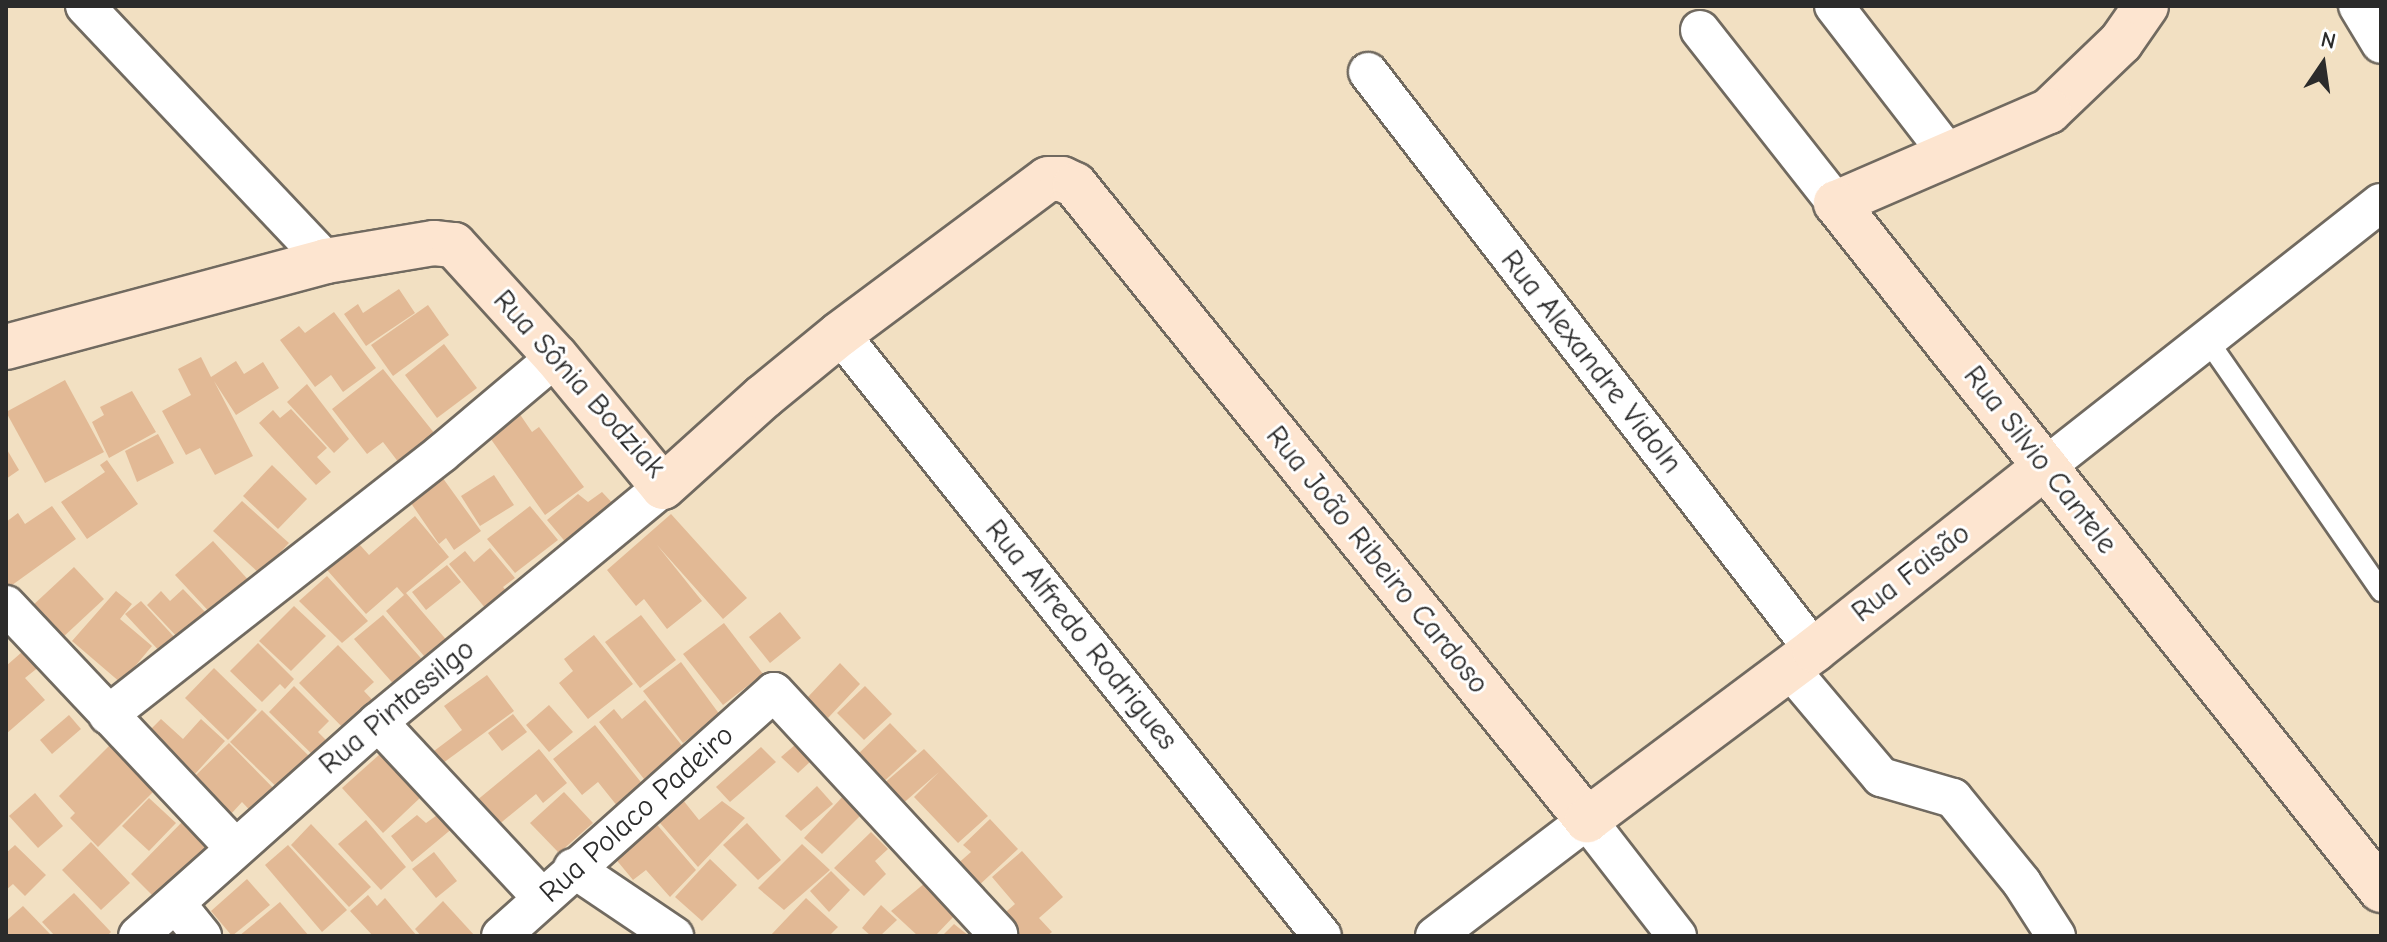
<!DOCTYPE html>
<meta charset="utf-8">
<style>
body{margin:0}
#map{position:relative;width:2387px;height:942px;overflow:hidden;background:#f2e0c2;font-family:"Comic Neue",sans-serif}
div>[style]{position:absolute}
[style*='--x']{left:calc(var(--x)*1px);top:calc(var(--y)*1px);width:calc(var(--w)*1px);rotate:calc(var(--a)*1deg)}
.building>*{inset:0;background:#e2b995}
.roads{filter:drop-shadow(2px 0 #716a60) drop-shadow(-2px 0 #716a60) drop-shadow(0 2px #716a60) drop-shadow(0 -2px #716a60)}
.lane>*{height:20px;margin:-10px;padding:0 10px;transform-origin:10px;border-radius:10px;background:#fff}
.street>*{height:38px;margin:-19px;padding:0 19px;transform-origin:19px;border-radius:19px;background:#fff}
.secondary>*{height:44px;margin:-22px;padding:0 22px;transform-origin:22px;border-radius:22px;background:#fde5d0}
span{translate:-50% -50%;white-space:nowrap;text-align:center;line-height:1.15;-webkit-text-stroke:6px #fff;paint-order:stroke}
.street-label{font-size:30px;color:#2b2b2b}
.frame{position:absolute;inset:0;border:8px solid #2b2b2b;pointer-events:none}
.north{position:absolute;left:2283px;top:24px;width:80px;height:80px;-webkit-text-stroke:6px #fff;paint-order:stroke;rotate:13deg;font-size:22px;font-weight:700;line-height:32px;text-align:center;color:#2b2b2b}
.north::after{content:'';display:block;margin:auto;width:28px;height:36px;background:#2b2b2b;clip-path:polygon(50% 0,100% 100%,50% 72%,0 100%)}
</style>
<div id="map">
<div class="building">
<div style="clip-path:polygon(399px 289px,415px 313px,366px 346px,344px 314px,358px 304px,363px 313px)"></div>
<div style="clip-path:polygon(428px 305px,449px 335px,393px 376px,371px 345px)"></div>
<div style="clip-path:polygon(334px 312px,376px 368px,343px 392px,331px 375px,315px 387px,280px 340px,299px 326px,305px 333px)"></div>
<div style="clip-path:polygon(444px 344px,477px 388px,437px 418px,405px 375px)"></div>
<div style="clip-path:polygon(201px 357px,211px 377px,236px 361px,244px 374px,263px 362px,279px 388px,236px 415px,214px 381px,253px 456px,215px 475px,200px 448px,186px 455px,162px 411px,191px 395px,178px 369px)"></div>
<div style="clip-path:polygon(383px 369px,435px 434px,399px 463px,383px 442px,367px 454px,332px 409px)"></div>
<div style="clip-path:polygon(65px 380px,104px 452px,45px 483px,6px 412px)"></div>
<div style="clip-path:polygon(307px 384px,349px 439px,334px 453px,287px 402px)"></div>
<div style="clip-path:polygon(132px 391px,156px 432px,109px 458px,92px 422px,104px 415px,100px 407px)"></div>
<div style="clip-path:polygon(291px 409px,327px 448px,317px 457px,331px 472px,316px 485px,259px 423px,273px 410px,280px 418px)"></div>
<div style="clip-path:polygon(519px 413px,532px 432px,539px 427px,584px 487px,545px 515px,488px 435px)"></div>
<div style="clip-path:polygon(158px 434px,174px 463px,137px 482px,125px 451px)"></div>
<div style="clip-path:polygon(6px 448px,19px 470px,6px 479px)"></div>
<div style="clip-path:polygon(107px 460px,138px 504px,87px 539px,61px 502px,105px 472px,100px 465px)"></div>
<div style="clip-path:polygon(272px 465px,307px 499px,278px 529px,243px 496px)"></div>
<div style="clip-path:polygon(437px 470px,481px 531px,454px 550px,446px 538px,439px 544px,404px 493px)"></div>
<div style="clip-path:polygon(494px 475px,514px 505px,480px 526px,461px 496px)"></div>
<div style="clip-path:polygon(602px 492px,617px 508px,573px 551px,547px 520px,578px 494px,588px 502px)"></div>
<div style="clip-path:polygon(242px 501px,289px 543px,260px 574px,213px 531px)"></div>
<div style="clip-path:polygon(52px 506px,76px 539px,8px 588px,6px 522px,18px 513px,25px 524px)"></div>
<div style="clip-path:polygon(530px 506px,558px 540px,515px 573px,487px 539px)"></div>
<div style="clip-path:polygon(671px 514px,747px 598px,723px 619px,657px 545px,702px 601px,667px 629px,644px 599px,636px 606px,607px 570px)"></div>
<div style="clip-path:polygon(415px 516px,449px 557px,406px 593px,456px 651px,435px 669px,386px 611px,404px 595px,397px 587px,366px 614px,320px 562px,351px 535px,369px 555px)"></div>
<div style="clip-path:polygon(213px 541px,252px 584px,215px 618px,175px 575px)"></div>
<div style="clip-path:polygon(490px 548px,515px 578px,503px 587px,516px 603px,495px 620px,449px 564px,465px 551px,474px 562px)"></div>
<div style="clip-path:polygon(447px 565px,461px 582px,426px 610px,412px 592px)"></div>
<div style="clip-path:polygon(74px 567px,104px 599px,61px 639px,31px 607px)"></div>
<div style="clip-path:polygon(327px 576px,368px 621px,342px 643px,299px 601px)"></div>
<div style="clip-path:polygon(183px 589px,207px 614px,180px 640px,147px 605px,161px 591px,170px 601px)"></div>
<div style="clip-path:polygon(116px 591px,132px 604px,120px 619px,152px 646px,121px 683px,72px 641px)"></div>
<div style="clip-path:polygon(141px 601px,178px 641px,163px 655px,125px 614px)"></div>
<div style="clip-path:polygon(294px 606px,326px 636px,291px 671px,259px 641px)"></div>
<div style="clip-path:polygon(780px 612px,801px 638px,770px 663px,749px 637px)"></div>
<div style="clip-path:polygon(383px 615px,426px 664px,397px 688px,354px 639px)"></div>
<div style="clip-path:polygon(641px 615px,676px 660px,640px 688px,605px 642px)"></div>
<div style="clip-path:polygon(724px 623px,763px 674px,723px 705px,683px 654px)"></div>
<div style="clip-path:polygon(594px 635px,633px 684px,588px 719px,559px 683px,573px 671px,564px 659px)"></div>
<div style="clip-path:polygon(258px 643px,294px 679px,285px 689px,280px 684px,262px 702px,230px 671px)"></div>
<div style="clip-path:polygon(30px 645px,45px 662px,25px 678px,45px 700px,6px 734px,6px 666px)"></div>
<div style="clip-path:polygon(338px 645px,374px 682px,364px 691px,378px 706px,349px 734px,299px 683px)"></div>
<div style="clip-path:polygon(681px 662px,720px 715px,683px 743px,643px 691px)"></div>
<div style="clip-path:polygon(840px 663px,860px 684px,828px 718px,807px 698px)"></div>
<div style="clip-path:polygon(214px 668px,257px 710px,228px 740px,185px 698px)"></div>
<div style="clip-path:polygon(487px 675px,514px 711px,439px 766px,430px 754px,462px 730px,444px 706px)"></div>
<div style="clip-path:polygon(294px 686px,329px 721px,318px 732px,333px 747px,319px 761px,269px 712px)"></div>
<div style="clip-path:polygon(865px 686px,892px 714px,864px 740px,837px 713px)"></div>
<div style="clip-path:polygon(645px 700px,684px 748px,644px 779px,599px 722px,614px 709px,622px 719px)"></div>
<div style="clip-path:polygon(549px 705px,573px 732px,549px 752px,526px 725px)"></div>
<div style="clip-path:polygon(262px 710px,311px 758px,285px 795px,230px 742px)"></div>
<div style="clip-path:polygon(513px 714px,527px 732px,502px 751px,488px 733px)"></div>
<div style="clip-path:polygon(69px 715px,81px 729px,52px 754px,40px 740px)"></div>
<div style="clip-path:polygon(161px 719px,183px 739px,201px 719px,225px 741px,195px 774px,148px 732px)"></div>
<div style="clip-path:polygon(890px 723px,917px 751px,879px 786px,853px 759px)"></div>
<div style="clip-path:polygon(595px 725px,644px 786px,618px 807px,598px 782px,582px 795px,553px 759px)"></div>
<div style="clip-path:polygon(229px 743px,282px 797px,259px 820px,242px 802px,231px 814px,194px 777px)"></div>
<div style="clip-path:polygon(111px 744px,156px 789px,98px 847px,70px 818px,75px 813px,59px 796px)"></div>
<div style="clip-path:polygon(796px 744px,811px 761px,798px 773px,781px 757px)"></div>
<div style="clip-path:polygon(761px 747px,776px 762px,730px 802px,716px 787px)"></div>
<div style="clip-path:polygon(539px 749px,567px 783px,543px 803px,536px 794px,497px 826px,476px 801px)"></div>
<div style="clip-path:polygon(924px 749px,988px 816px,958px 843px,914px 797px,939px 772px,900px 806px,882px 785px)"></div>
<div style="clip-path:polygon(380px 754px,422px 796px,383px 833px,342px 788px)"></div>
<div style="clip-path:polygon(817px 786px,833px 804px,801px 831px,785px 816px)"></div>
<div style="clip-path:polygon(564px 792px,593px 823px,559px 853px,530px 823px)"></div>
<div style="clip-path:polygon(35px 793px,63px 826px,38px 848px,9px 816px)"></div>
<div style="clip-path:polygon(846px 793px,864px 812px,822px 854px,804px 838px)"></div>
<div style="clip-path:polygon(149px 798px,176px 823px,149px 851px,122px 826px)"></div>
<div style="clip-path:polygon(683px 800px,699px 820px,722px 801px,745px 818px,698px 867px,660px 823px)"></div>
<div style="clip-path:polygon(440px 813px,454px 827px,412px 862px,391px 836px,417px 815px,426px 823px)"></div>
<div style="clip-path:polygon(188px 816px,215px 842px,158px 901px,131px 874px)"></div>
<div style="clip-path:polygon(990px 819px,1018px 849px,976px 888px,955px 866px,971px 852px,963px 845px)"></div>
<div style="clip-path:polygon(366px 820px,406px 867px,381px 890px,338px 844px)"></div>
<div style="clip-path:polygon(653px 820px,696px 870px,670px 897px,646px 870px,633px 880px,614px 857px)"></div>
<div style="clip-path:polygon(747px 823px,781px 860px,758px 880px,723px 845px)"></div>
<div style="clip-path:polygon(311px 824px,371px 887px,349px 907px,291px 845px)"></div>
<div style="clip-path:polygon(871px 832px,888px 849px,875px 861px,886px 874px,864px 896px,834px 868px)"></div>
<div style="clip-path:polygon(91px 842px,130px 883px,101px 910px,62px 870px)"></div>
<div style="clip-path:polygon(802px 844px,830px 870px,784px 910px,758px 888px)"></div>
<div style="clip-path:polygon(15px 845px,46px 875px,25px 896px,13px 884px,6px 890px,6px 853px)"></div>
<div style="clip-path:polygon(288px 845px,347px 910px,322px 932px,265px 865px)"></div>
<div style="clip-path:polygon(1022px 851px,1063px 897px,1039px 918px,1052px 932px,1047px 936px,1016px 936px,1000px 917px,1015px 904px,992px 877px)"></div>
<div style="clip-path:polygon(434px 852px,457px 881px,436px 898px,412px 869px)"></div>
<div style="clip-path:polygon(710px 859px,737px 885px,702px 921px,675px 897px)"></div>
<div style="clip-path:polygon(831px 871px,850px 890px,829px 912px,810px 891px)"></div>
<div style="clip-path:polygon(247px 879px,270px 905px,232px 936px,211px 911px)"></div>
<div style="clip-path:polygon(925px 883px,957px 913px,935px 936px,918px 936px,891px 911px)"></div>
<div style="clip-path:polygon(74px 893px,111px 932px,107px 936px,55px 936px,42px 922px)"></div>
<div style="clip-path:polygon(368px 895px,377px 906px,385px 898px,417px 936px,373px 936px,350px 911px)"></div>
<div style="clip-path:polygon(806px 898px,838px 927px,829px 936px,770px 936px)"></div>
<div style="clip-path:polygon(443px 901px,475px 936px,421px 936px,415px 929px)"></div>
<div style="clip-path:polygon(280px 902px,309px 936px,239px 936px)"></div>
<div style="clip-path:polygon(881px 905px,897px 920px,880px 936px,871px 936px,862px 928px)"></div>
<div style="clip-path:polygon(23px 906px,52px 936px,6px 936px,6px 921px)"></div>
<div style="clip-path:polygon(954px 924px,969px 936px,942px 936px)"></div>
</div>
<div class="roads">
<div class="lane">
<div style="--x:2206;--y:338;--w:308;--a:55.3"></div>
</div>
<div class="street">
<div style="--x:85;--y:6;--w:351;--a:46.6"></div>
<div style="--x:1834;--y:6;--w:190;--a:52.3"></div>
<div style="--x:2358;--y:6;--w:44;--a:58.8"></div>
<div style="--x:1700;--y:30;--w:220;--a:51.8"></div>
<div style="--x:1368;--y:72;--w:730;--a:52.35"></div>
<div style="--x:840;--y:334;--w:771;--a:51.32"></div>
<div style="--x:2045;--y:467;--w:427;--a:-38.2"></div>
<div style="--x:6;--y:605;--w:334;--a:46.7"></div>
<div style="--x:1789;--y:668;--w:143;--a:49.8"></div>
<div style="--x:1881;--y:777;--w:75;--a:16.3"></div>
<div style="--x:1953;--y:798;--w:109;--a:50.9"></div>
<div style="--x:2022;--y:883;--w:63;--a:57.3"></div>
<div style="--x:108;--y:715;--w:424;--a:-38.1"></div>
<div style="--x:442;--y:453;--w:149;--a:-40.1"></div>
<div style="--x:378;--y:722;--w:241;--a:47"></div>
<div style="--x:573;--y:868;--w:122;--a:34"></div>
<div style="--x:177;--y:905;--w:40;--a:51"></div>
<div style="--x:138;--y:936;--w:322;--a:-41.7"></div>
<div style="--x:378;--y:722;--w:369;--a:-39.5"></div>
<div style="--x:501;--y:936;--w:366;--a:-41.8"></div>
<div style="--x:774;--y:692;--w:330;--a:47.2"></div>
<div style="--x:1435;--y:936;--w:191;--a:-37.3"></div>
<div style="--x:1587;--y:820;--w:147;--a:52.2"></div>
</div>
<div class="secondary">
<div style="--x:2146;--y:6;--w:44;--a:124.8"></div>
<div style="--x:2121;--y:42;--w:100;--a:136.2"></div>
<div style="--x:2049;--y:111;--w:232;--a:156.6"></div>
<div style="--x:1836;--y:203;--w:877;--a:51.57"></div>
<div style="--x:6;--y:347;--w:331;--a:-15"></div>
<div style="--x:326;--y:261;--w:109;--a:-9.5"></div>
<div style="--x:434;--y:243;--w:20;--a:6"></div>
<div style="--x:454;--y:245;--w:151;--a:47.7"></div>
<div style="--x:556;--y:357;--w:168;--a:50.5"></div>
<div style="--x:663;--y:487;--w:135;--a:-42"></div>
<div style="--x:763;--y:397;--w:99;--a:-39.3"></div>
<div style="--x:840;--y:334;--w:259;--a:-36.7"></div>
<div style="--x:1048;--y:179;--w:14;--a:0"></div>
<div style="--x:1062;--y:179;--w:14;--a:25"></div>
<div style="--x:1075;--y:185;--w:816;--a:51.12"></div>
<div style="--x:1587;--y:820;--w:284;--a:-36.8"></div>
<div style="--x:1814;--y:650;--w:295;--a:-38.4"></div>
</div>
</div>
<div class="street-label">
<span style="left:1591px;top:362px;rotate:52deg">Rua Alexandre Vidoln</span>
<span style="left:579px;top:384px;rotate:48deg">Rua Sônia Bodziak</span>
<span style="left:2040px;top:460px;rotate:52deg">Rua Silvio Cantele</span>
<span style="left:1377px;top:560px;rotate:51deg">Rua João Ribeiro Cardoso</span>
<span style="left:1911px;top:573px;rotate:-38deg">Rua Faisão</span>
<span style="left:1081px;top:635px;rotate:51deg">Rua Alfredo Rodrigues</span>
<span style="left:397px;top:707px;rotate:-40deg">Rua Pintassilgo</span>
<span style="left:637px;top:814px;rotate:-42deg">Rua Polaco Padeiro</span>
</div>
<div class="frame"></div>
<div class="north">N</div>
</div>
